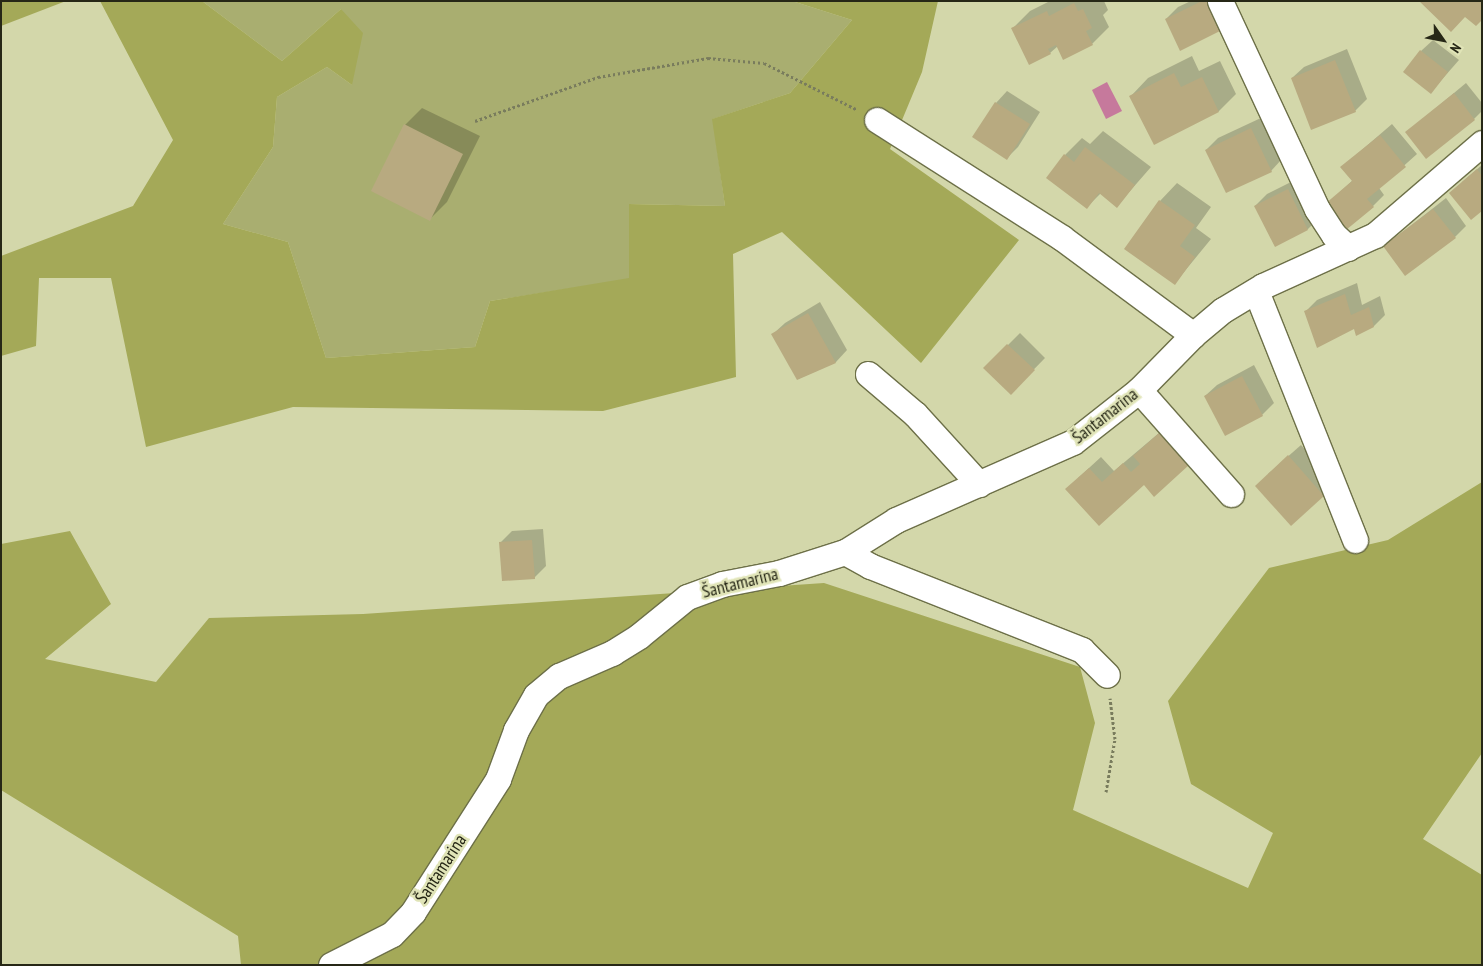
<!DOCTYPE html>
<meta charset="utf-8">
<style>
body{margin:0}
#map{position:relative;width:1483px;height:966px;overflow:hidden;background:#d3d7aa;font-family:"PT Sans Narrow",sans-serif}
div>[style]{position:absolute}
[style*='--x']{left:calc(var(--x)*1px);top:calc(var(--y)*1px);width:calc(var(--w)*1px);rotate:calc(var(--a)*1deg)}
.green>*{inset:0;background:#a9ae70}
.forest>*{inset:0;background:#a4a958}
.water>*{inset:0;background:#c6799c}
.shadow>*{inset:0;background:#0003}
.building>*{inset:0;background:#b8aa80}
.path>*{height:3px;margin-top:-1.5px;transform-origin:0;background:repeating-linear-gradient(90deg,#797c5d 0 2.5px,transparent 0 5px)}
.roads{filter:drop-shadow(1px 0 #6d7048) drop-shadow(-1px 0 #6d7048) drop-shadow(0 1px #6d7048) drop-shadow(0 -1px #6d7048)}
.minor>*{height:25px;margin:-12.5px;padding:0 12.5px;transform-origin:12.5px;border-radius:12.5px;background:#fff}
span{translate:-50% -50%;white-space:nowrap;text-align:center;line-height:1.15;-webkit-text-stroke:5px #e0e4b7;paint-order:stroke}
.street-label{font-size:18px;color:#262716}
.frame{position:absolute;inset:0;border:2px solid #262716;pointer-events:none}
.north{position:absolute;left:1418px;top:15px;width:50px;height:50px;-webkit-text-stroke:4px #e0e4b7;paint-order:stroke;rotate:123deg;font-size:14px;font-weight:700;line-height:20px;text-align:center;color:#262716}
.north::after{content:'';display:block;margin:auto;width:18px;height:22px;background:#262716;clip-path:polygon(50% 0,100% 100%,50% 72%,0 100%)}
</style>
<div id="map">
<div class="green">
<div style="clip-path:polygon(202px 1px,792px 1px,852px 20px,790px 93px,713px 119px,725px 206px,629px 204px,629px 279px,490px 301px,475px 347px,326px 358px,288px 242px,223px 224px,273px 147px,277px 97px,327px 67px,352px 85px,341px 9px,282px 61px)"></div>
</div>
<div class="forest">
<div style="clip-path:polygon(1px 1px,66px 1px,1px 26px)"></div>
<div style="clip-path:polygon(100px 1px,202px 1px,282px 61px,341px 9px,363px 33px,352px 85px,327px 67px,277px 97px,273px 147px,223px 224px,288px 242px,326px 358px,475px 347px,490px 301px,629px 278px,629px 204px,725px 206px,712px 119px,790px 93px,852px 20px,792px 1px,938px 1px,922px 72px,890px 149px,1019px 240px,921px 363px,782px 232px,733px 254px,736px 377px,603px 411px,293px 407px,146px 447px,111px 278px,39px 278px,36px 346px,1px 356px,1px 256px,133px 206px,173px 140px)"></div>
<div style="clip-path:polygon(1482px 482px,1482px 753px,1423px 839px,1482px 875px,1482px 965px,241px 965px,238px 936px,1px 790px,1px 544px,70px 531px,111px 604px,45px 659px,156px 682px,209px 618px,363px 614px,824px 583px,1080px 667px,1095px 723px,1073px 810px,1248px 888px,1273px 833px,1191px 784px,1168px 701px,1269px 568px,1388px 540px)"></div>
</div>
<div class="water">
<div style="clip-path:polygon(1107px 82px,1122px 111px,1106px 119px,1092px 90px)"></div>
</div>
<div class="shadow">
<div style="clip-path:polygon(1050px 1px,1104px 1px,1108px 10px,1103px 15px,1109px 27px,1092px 44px,1058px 46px,1050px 53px,1012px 29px,1030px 11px)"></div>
<div style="clip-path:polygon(1191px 1px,1225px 1px,1166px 19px,1178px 7px)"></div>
<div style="clip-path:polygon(1433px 40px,1459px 60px,1431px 92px,1421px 51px)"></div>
<div style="clip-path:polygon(1347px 49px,1367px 99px,1355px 111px,1292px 78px,1304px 67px)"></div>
<div style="clip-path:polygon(1192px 56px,1199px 71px,1220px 61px,1236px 94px,1219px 111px,1154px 143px,1131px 96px,1148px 78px)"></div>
<div style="clip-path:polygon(1466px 83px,1482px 103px,1482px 111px,1474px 119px,1407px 132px)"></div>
<div style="clip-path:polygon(1007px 91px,1040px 112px,1018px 147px,1007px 158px,996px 103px)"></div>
<div style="clip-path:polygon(422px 108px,480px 136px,447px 202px,430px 219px,405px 125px)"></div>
<div style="clip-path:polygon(1263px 117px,1282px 159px,1271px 171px,1206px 150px,1218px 138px)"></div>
<div style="clip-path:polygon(1392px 124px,1417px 154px,1379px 188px,1384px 195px,1373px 206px,1327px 204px,1353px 180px,1342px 167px)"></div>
<div style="clip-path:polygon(1103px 131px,1151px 167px,1117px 206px,1101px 193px,1087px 207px,1065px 155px,1082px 138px,1090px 144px)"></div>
<div style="clip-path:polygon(1482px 165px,1482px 209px,1462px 182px)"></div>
<div style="clip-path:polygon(1299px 178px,1319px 218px,1308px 229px,1275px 246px,1255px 206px,1267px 194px)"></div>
<div style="clip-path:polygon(1177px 183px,1211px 207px,1196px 228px,1211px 239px,1175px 283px,1126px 249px,1160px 201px)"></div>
<div style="clip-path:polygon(1446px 198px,1466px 226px,1455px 237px,1385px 246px)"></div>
<div style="clip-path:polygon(1357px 283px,1362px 305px,1380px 296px,1385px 315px,1374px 326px,1355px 328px,1306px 311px,1317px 300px)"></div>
<div style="clip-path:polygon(820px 302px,847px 350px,836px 362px,798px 379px,773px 334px,785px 323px)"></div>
<div style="clip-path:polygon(1020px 333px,1045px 358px,1011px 393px,985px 368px)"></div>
<div style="clip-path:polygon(1254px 365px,1274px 403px,1262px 415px,1205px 396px,1217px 385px)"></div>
<div style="clip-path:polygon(1172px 422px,1199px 452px,1144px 483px,1099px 525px,1078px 478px,1101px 457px,1114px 471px)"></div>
<div style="clip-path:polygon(1301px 445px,1335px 483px,1291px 524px,1268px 474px)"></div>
<div style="clip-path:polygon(543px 529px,546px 566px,534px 578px,500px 543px,512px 531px)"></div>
</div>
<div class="building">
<div style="clip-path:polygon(1202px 1px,1209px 1px,1222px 30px,1180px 51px,1165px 19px)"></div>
<div style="clip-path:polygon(1419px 1px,1482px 1px,1482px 20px,1476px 26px,1465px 17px,1451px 32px)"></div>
<div style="clip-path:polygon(1074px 3px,1078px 11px,1083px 9px,1092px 28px,1086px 31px,1093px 45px,1063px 60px,1056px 45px,1048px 49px,1051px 54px,1029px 65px,1011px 28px,1047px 11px,1049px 16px)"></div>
<div style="clip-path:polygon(1420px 50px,1448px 72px,1431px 94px,1403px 72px)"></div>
<div style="clip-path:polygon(1335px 60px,1356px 112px,1311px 130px,1291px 78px)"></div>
<div style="clip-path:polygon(1174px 73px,1181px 87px,1202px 77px,1219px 112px,1154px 145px,1129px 96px)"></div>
<div style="clip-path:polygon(1454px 93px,1475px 120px,1426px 159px,1405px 132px)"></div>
<div style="clip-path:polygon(995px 102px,1030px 124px,1007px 160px,972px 137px)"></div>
<div style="clip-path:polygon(404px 124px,463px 154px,430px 221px,371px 191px)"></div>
<div style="clip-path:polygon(1251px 128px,1272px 172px,1226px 193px,1205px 150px)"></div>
<div style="clip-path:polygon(1380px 135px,1406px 167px,1367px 199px,1374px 207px,1346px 230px,1325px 204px,1352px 181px,1340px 167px)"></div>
<div style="clip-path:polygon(1085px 147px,1135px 185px,1117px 208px,1099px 193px,1087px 209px,1046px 178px,1064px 154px,1074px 162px)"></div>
<div style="clip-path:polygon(1477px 169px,1482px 176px,1482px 211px,1471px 220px,1449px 193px)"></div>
<div style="clip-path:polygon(1288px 189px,1308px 230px,1275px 247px,1254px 206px)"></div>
<div style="clip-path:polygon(1159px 200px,1195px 225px,1180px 246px,1195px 257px,1175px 285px,1124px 249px)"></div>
<div style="clip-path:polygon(1433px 209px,1456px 238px,1405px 276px,1383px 246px)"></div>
<div style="clip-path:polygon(1345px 294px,1351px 315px,1369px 307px,1374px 327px,1356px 336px,1354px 329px,1317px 348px,1304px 311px)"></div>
<div style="clip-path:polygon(808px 313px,836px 363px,797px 380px,771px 334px)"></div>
<div style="clip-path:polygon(1007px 344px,1035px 370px,1011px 395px,983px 368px)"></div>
<div style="clip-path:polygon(1242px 376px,1263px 416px,1225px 436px,1204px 396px)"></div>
<div style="clip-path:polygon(1159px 433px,1189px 465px,1154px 497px,1144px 485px,1099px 526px,1065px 489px,1089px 468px,1102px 482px,1123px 463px,1131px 472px,1140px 464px,1133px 456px)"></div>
<div style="clip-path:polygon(1288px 455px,1324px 496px,1291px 526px,1255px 486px)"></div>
<div style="clip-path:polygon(532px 540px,535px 579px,502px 581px,499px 542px)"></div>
</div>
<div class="path">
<div style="--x:475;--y:121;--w:131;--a:-19.7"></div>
<div style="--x:598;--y:77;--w:112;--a:-9.8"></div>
<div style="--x:708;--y:58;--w:56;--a:5.1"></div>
<div style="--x:764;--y:63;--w:103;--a:26.6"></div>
<div style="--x:1106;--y:792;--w:54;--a:-80.4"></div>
<div style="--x:1115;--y:739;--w:41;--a:-97"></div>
</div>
<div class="roads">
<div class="minor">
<div style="--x:1220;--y:1;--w:230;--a:65"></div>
<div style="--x:1317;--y:209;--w:31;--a:57"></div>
<div style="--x:1334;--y:235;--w:19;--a:43"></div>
<div style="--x:877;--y:120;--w:219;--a:32.5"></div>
<div style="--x:1062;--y:238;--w:163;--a:36.5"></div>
<div style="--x:1256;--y:291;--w:268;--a:68.3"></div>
<div style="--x:868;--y:374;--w:62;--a:40.4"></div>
<div style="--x:915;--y:414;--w:95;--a:47.6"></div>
<div style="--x:1139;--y:390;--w:139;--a:48.5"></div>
<div style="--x:845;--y:552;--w:29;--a:29"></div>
<div style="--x:870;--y:566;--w:228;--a:21.6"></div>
<div style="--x:1082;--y:650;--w:35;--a:45"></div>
<div style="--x:331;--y:965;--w:68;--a:-26.9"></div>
<div style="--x:392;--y:934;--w:30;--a:-46"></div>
<div style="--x:413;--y:912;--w:158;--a:-57.4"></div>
<div style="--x:498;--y:779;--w:52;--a:-69.8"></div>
<div style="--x:516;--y:730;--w:40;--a:-60.3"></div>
<div style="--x:536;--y:695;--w:30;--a:-40"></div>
<div style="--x:559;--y:676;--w:58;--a:-23.5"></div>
<div style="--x:612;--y:653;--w:32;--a:-32"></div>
<div style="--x:639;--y:636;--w:62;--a:-39.1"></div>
<div style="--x:687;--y:597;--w:37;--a:-20"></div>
<div style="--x:722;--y:584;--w:58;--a:-10.9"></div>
<div style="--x:779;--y:573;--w:69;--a:-17.7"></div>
<div style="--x:845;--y:552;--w:60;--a:-32.1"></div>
<div style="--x:896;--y:520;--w:193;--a:-23.8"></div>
<div style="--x:1073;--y:442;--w:84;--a:-38.2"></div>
<div style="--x:1139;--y:390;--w:77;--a:-45.5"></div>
<div style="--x:1193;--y:335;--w:39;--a:-40"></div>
<div style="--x:1223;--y:310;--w:47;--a:-31"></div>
<div style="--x:1263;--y:286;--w:123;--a:-24.5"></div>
<div style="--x:1375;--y:235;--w:141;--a:-40.7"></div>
</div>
</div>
<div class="street-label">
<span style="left:1105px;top:416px;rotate:-38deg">Šantamarina</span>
<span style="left:740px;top:583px;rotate:-14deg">Šantamarina</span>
<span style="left:441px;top:869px;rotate:-57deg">Šantamarina</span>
</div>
<div class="frame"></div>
<div class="north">N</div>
</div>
